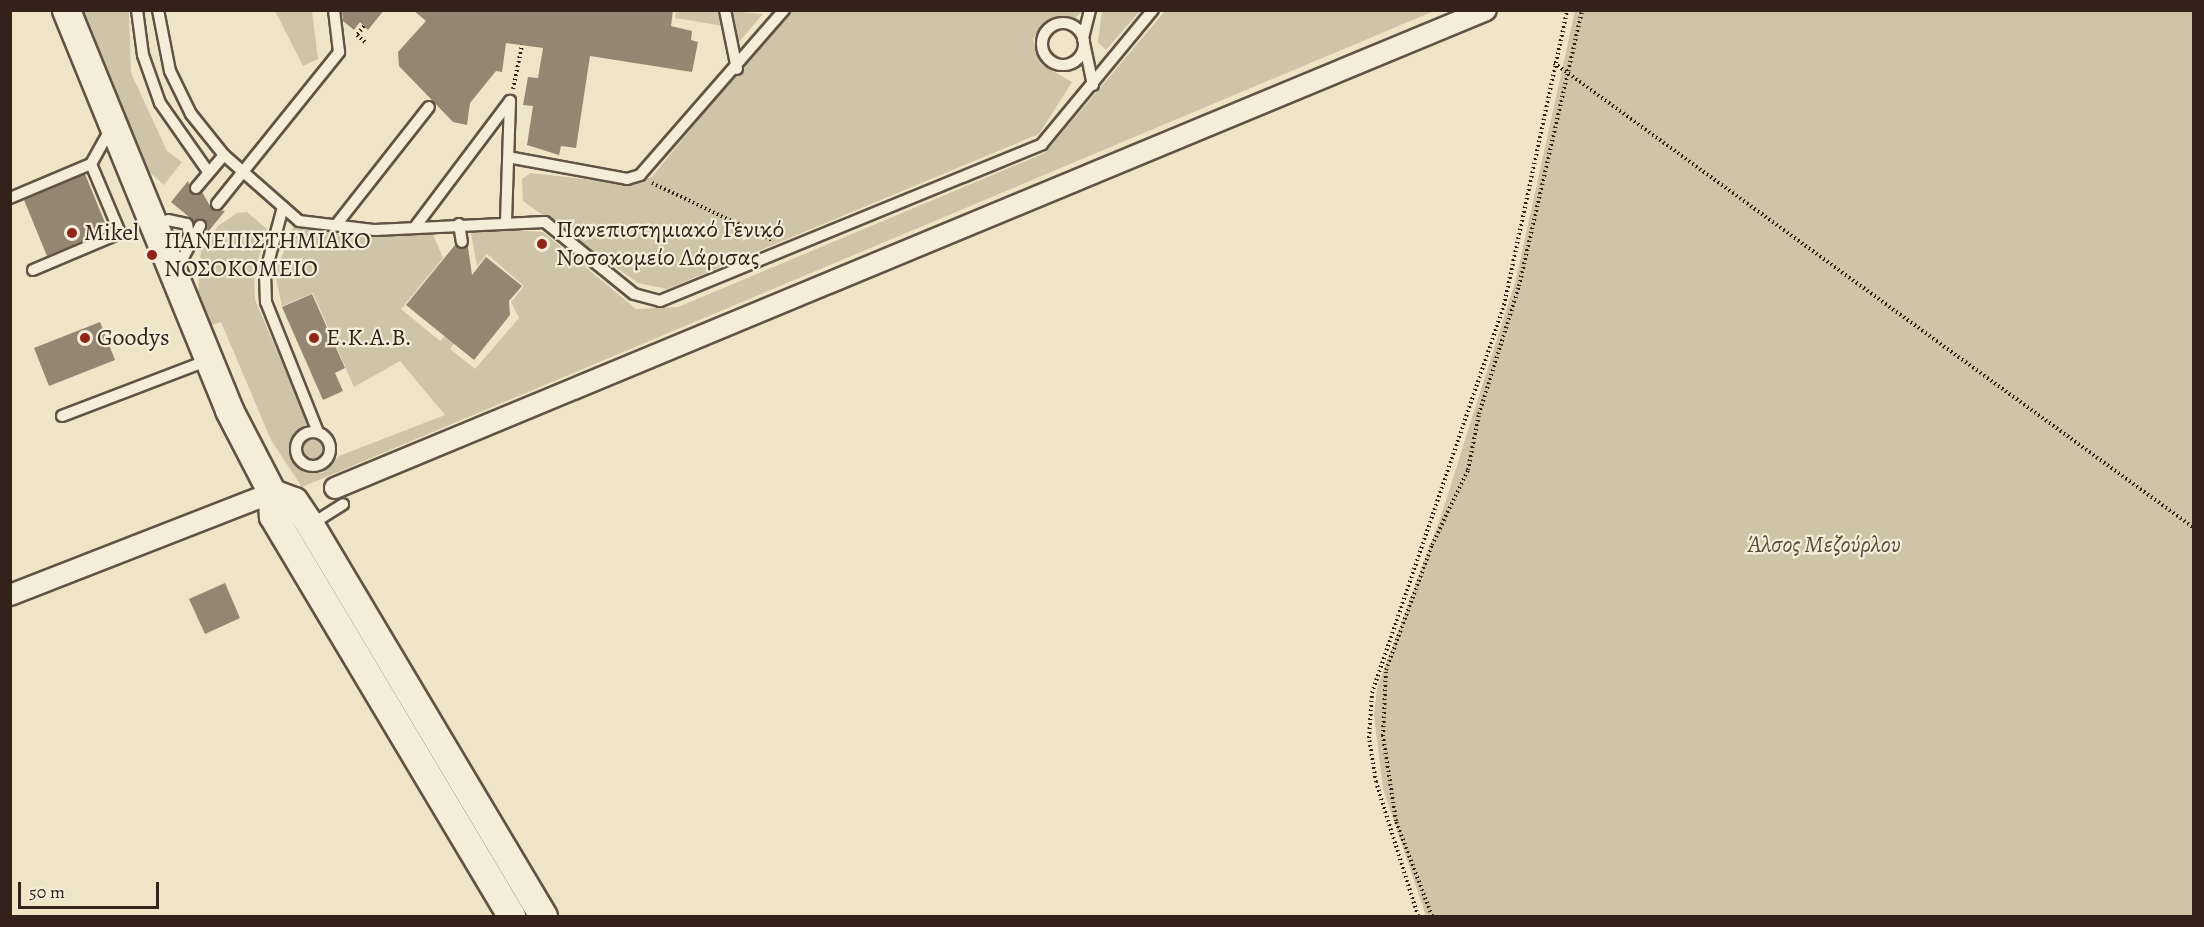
<!DOCTYPE html>
<meta charset="utf-8">
<style>
body{margin:0}
#map{position:relative;width:2204px;height:927px;overflow:hidden;background:#efe4c5;font-family:Alegreya,serif}
div>[style]{position:absolute}
[style*='--x']{left:calc(var(--x)*1px);top:calc(var(--y)*1px);width:calc(var(--w)*1px);rotate:calc(var(--a)*1deg)}
.green>*{inset:0;background:#cfc3a8}
.round{border-radius:50%}
.building>*{inset:0;background:#958673}
.path>*{height:4px;margin-top:-2px;transform-origin:0;background:repeating-linear-gradient(90deg,#33211a 0 1.5px,transparent 0 4.5px)}
.roads{filter:drop-shadow(2px 0 #625245) drop-shadow(-2px 0 #625245) drop-shadow(0 2px #625245) drop-shadow(0 -2px #625245)}
.lane>*{height:10px;margin:-5px;padding:0 5px;transform-origin:5px;border-radius:5px;background:#f5edd9}
.lane>.ring{margin:-5px;padding:0;box-sizing:content-box;background:none;border:10px solid #f5edd9;border-radius:50%}
.street>*{height:20px;margin:-10px;padding:0 10px;transform-origin:10px;border-radius:10px;background:#f5edd9}
.secondary>*{height:27px;margin:-13.5px;padding:0 13.5px;transform-origin:13.5px;border-radius:13.5px;background:#f5edd9}
.dots>*{width:16px;height:16px;translate:-50% -50%;box-sizing:border-box;border:3px solid #f5edd9;border-radius:50%}
span{translate:-50% -50%;white-space:nowrap;text-align:center;line-height:1.15;-webkit-text-stroke:4.5px #f5edd9;paint-order:stroke}
.poi-label{font-size:24px;color:#33211a}
.left{translate:0 -50%;text-align:left}
.park-label{font-size:24px;color:#5a4a3e;font-style:italic}
.frame{position:absolute;inset:0;border:12px solid #33211a;pointer-events:none}
.scale{position:absolute;left:18px;top:882px;width:141px;height:27px;box-sizing:border-box;border:3px solid #33211a;border-top:0;padding-left:8px;font-size:18px;line-height:21px;white-space:nowrap;color:#33211a;-webkit-text-stroke:4px #f5edd9;paint-order:stroke}
</style>
<div id="map">
<div class="green">
<div style="clip-path:polygon(78px 11px,129px 11px,131px 73px,167px 151px,182px 162px,164px 185px,144px 167px)"></div>
<div style="clip-path:polygon(275px 11px,312px 11px,318px 59px,303px 66px)"></div>
<div style="clip-path:polygon(676px 11px,719px 11px,723px 26px,675px 18px)"></div>
<div style="clip-path:polygon(729px 11px,763px 14px,738px 43px,734px 40px)"></div>
<div style="clip-path:polygon(786px 11px,1083px 11px,1073px 20px,1044px 24px,1033px 39px,1042px 65px,1072px 82px,1039px 134px,667px 289px,638px 283px,523px 201px,522px 179px,530px 173px,629px 184px,652px 177px)"></div>
<div style="clip-path:polygon(1102px 11px,1140px 11px,1106px 50px,1098px 42px)"></div>
<div style="clip-path:polygon(1165px 11px,1434px 11px,302px 487px,271px 440px,221px 322px,212px 325px,198px 292px,201px 250px,218px 226px,237px 213px,247px 212px,267px 229px,254px 274px,255px 300px,308px 423px,291px 442px,290px 456px,307px 473px,323px 473px,339px 456px,445px 415px,400px 361px,354px 387px,313px 293px,282px 306px,275px 274px,293px 227px,433px 234px,443px 258px,401px 309px,440px 341px,446px 335px,455px 342px,450px 349px,475px 369px,519px 318px,511px 302px,524px 286px,487px 254px,477px 266px,470px 228px,543px 232px,636px 309px,678px 307px,1045px 153px)"></div>
<div style="clip-path:polygon(1575px 11px,2193px 11px,2193px 916px,1426px 916px,1383px 789px,1374px 715px,1377px 688px,1441px 516px,1516px 279px)"></div>
<div class="round" style="left:301px;top:436px;width:26px;height:26px"></div>
</div>
<div class="building">
<div style="clip-path:polygon(342px 10px,384px 10px,368px 30px,360px 22px,354px 30px,343px 21px)"></div>
<div style="clip-path:polygon(413px 10px,673px 10px,671px 26px,692px 31px,691px 40px,698px 42px,692px 72px,590px 56px,576px 148px,561px 146px,559px 155px,527px 145px,533px 106px,523px 105px,528px 77px,538px 78px,543px 48px,506px 43px,502px 72px,496px 71px,470px 103px,467px 125px,453px 122px,399px 66px,398px 52px,426px 21px)"></div>
<div style="clip-path:polygon(85px 174px,108px 230px,47px 256px,24px 200px)"></div>
<div style="clip-path:polygon(188px 181px,192px 194px,202px 192px,212px 209px,225px 211px,208px 232px,204px 220px,194px 221px,171px 202px)"></div>
<div style="clip-path:polygon(455px 245px,468px 247px,472px 275px,486px 257px,522px 286px,509px 301px,510px 315px,474px 360px,406px 305px)"></div>
<div style="clip-path:polygon(312px 294px,345px 368px,335px 373px,343px 391px,323px 400px,282px 307px)"></div>
<div style="clip-path:polygon(100px 322px,115px 360px,49px 386px,34px 348px)"></div>
<div style="clip-path:polygon(225px 583px,240px 618px,205px 634px,189px 599px)"></div>
</div>
<div class="path">
<div style="--x:364;--y:26;--w:11;--a:128"></div>
<div style="--x:357;--y:35;--w:11;--a:41"></div>
<div style="--x:1554;--y:63;--w:791;--a:36"></div>
<div style="--x:513;--y:89;--w:45;--a:-78.4"></div>
<div style="--x:652;--y:183;--w:133;--a:25.4"></div>
<div style="--x:1418;--y:916;--w:140;--a:-107.4"></div>
<div style="--x:1376;--y:782;--w:45;--a:-99"></div>
<div style="--x:1369;--y:738;--w:45;--a:-86.2"></div>
<div style="--x:1372;--y:693;--w:410;--a:-71.2"></div>
<div style="--x:1504;--y:305;--w:302;--a:-77.9"></div>
<div style="--x:1432;--y:916;--w:102;--a:-110.8"></div>
<div style="--x:1396;--y:821;--w:86;--a:-98.7"></div>
<div style="--x:1383;--y:736;--w:66;--a:-87.4"></div>
<div style="--x:1386;--y:670;--w:133;--a:-69.8"></div>
<div style="--x:1432;--y:545;--w:83;--a:-64.4"></div>
<div style="--x:1468;--y:470;--w:57;--a:-78.9"></div>
<div style="--x:1479;--y:414;--w:134;--a:-72.6"></div>
<div style="--x:1519;--y:286;--w:283;--a:-77.1"></div>
</div>
<div class="roads">
<div class="lane">
<div style="--x:137;--y:10;--w:45;--a:82.4"></div>
<div style="--x:143;--y:55;--w:51;--a:70.5"></div>
<div style="--x:160;--y:103;--w:85;--a:55"></div>
<div style="--x:158;--y:10;--w:62;--a:78.9"></div>
<div style="--x:170;--y:71;--w:48;--a:64"></div>
<div style="--x:191;--y:114;--w:53;--a:51.2"></div>
<div style="--x:224;--y:155;--w:100;--a:41.3"></div>
<div style="--x:299;--y:221;--w:77;--a:6.8"></div>
<div style="--x:375;--y:230;--w:170;--a:-2.7"></div>
<div style="--x:545;--y:222;--w:114;--a:39"></div>
<div style="--x:634;--y:294;--w:27;--a:15"></div>
<div style="--x:660;--y:301;--w:413;--a:-22.3"></div>
<div style="--x:1042;--y:144;--w:174;--a:-50.4"></div>
<div style="--x:725;--y:10;--w:60;--a:78.5"></div>
<div style="--x:1090;--y:10;--w:29;--a:104"></div>
<div style="--x:1083;--y:38;--w:48;--a:78"></div>
<div class="ring" style="left:1042px;top:23px;width:32px;height:32px"></div>
<div style="--x:513;--y:158;--w:116;--a:10.4"></div>
<div style="--x:627;--y:179;--w:14;--a:-17"></div>
<div style="--x:640;--y:175;--w:219;--a:-48.9"></div>
<div style="--x:196;--y:188;--w:43;--a:-49.7"></div>
<div style="--x:10;--y:198;--w:88;--a:-22.8"></div>
<div style="--x:91;--y:164;--w:41;--a:-60.9"></div>
<div style="--x:217;--y:204;--w:195;--a:-51.2"></div>
<div style="--x:339;--y:52;--w:42;--a:-96.8"></div>
<div style="--x:283;--y:207;--w:69;--a:105"></div>
<div style="--x:265;--y:274;--w:28;--a:88"></div>
<div style="--x:266;--y:302;--w:140;--a:68.2"></div>
<div style="--x:168;--y:220;--w:19;--a:12"></div>
<div style="--x:187;--y:224;--w:17;--a:80"></div>
<div style="--x:459;--y:224;--w:18;--a:81"></div>
<div style="--x:336;--y:225;--w:150;--a:-51.8"></div>
<div style="--x:415;--y:227;--w:158;--a:-53"></div>
<div style="--x:510;--y:101;--w:119;--a:91.9"></div>
<div style="--x:177;--y:269;--w:49;--a:-61.9"></div>
<div style="--x:33;--y:270;--w:95;--a:-23"></div>
<div style="--x:120;--y:233;--w:75;--a:-112.8"></div>
<div style="--x:62;--y:416;--w:157;--a:-20.9"></div>
<div class="ring" style="left:296px;top:432px;width:24px;height:24px"></div>
<div style="--x:310;--y:525;--w:39;--a:-32"></div>
</div>
<div class="street">
<div style="--x:335;--y:488;--w:1246;--a:-22.55"></div>
<div style="--x:10;--y:595;--w:281;--a:-21.3"></div>
</div>
<div class="secondary">
<div style="--x:66;--y:10;--w:432;--a:67.8"></div>
<div style="--x:229;--y:410;--w:93;--a:62.6"></div>
<div style="--x:272;--y:493;--w:23;--a:88"></div>
<div style="--x:273;--y:516;--w:465;--a:59.2"></div>
<div style="--x:272;--y:493;--w:23;--a:20"></div>
<div style="--x:294;--y:501;--w:29;--a:56"></div>
<div style="--x:310;--y:525;--w:455;--a:59.2"></div>
</div>
</div>
<div class="dots">
<div style="left:72px;top:233px;background:#8f2418"></div>
<div style="left:542px;top:244px;background:#8f2418"></div>
<div style="left:152px;top:255px;background:#8f2418"></div>
<div style="left:85px;top:338px;background:#8f2418"></div>
<div style="left:314px;top:338px;background:#8f2418"></div>
</div>
<div class="poi-label">
<span class="left" style="left:556px;top:244px">Πανεπιστημιακό Γενικό<br>Νοσοκομείο Λάρισας</span>
<span class="left" style="left:84px;top:233px">Mikel</span>
<span class="left" style="left:164px;top:255px">ΠΑΝΕΠΙΣΤΗΜΙΑΚΟ<br>ΝΟΣΟΚΟΜΕΙΟ</span>
<span class="left" style="left:97px;top:338px">Goodys</span>
<span class="left" style="left:326px;top:338px">E.K.A.B.</span>
</div>
<div class="park-label">
<span style="left:1823px;top:545px">Άλσος Μεζούρλου</span>
</div>
<div class="frame"></div>
<div class="scale">50 m</div>
</div>
